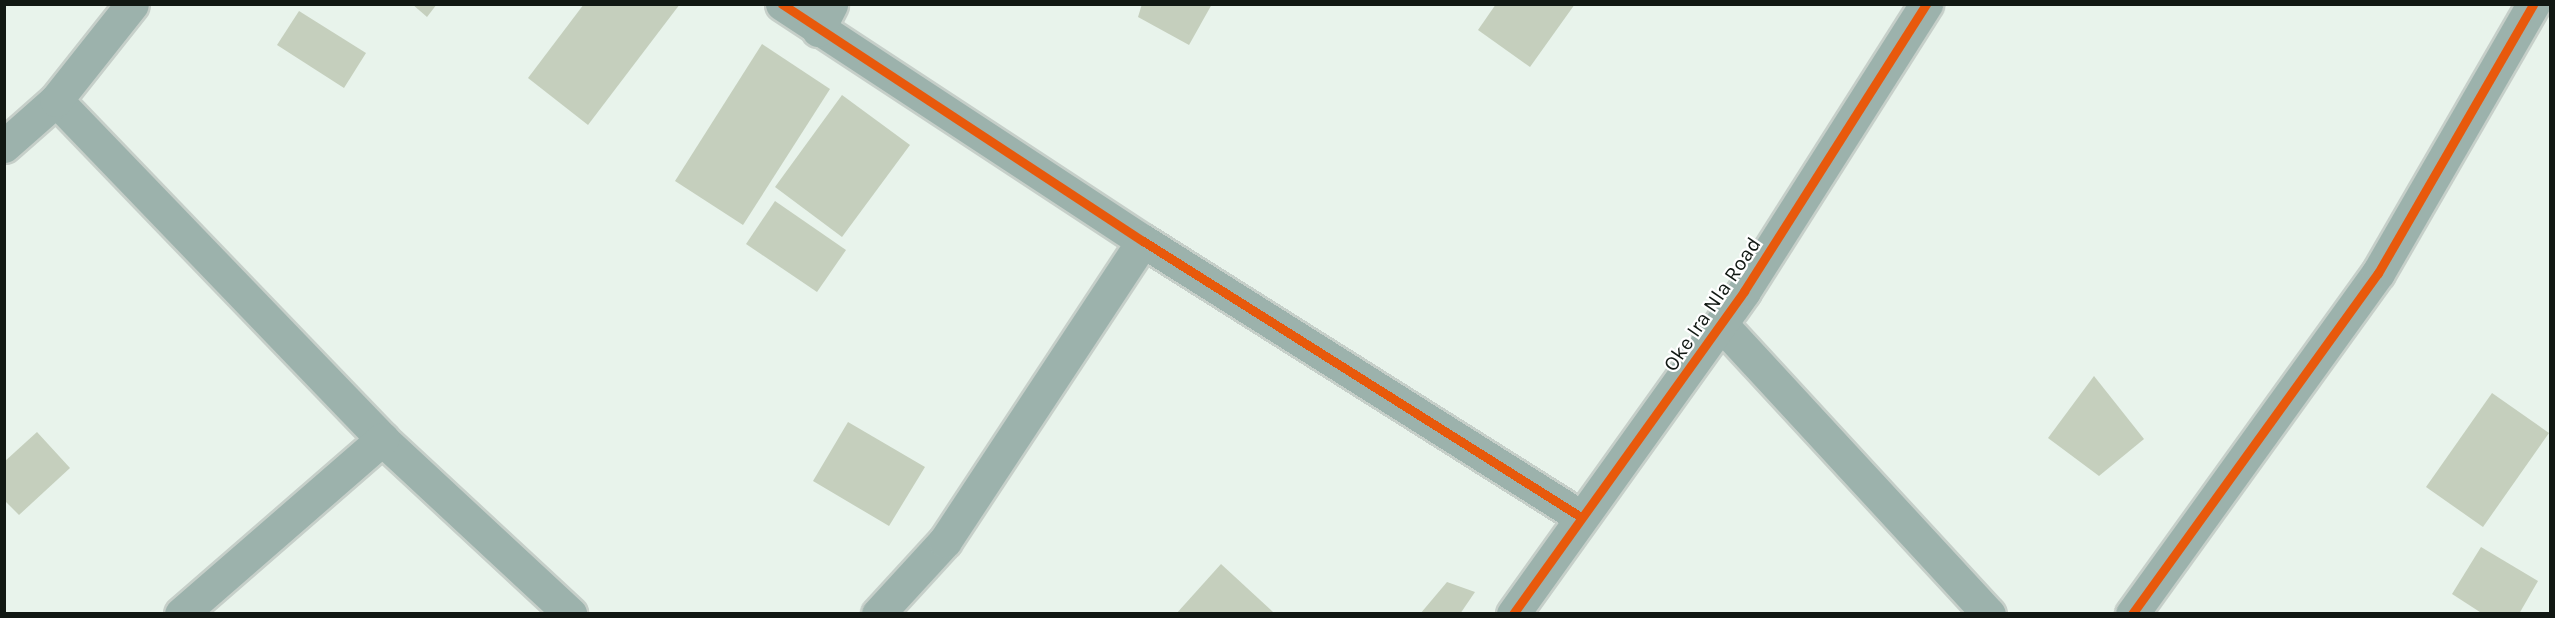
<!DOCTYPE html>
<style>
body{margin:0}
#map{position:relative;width:2555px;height:618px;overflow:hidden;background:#e8f3eb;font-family:Karla,sans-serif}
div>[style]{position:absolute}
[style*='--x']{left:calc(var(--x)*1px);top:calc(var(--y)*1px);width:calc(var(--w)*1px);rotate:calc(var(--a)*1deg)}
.building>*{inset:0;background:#c5cfbd}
.roads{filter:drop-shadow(2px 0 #c6cfc9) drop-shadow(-2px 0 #c6cfc9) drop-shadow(0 2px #c6cfc9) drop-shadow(0 -2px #c6cfc9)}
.minor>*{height:33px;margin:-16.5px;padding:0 16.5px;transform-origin:16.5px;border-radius:16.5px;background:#9cb2ac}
.tertiary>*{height:33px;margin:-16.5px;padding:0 16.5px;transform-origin:16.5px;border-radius:16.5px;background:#9cb2ac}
.cycleway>*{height:9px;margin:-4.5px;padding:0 4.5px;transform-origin:4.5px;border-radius:4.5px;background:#e8590c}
span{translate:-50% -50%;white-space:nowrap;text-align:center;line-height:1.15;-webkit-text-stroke:4.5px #fff;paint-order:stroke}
.street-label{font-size:21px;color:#111813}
.frame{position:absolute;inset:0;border:6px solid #111813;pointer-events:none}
</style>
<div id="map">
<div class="building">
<div style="clip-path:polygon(412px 4px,437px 4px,427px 17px)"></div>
<div style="clip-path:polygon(584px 4px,680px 4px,588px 125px,528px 78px)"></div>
<div style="clip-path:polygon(1142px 4px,1212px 4px,1189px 45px,1138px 17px)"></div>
<div style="clip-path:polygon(1496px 4px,1575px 4px,1530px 67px,1478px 30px)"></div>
<div style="clip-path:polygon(299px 11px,366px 53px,344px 88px,277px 45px)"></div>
<div style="clip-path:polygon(762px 44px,830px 89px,743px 225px,675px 181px)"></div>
<div style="clip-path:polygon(842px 95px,910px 145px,842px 237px,775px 187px)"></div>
<div style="clip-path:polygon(775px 201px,846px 250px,817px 292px,746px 244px)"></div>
<div style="clip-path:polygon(2094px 376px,2144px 439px,2099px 476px,2048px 438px)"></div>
<div style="clip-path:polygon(2492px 393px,2549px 433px,2483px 527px,2426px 487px)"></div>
<div style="clip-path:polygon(848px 422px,925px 467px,889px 526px,813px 481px)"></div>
<div style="clip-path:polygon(37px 432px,70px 468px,19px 515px,4px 500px,4px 462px)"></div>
<div style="clip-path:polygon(2481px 547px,2538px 581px,2519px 614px,2483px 614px,2452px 594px)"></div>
<div style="clip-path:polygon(1221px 564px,1273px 612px,1271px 614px,1176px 614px)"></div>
<div style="clip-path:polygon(1447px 582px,1475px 592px,1460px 614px,1420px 614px)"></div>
</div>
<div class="roads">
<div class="minor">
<div style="--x:782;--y:4;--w:432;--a:33.3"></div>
<div style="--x:1143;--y:241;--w:518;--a:32.22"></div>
<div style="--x:818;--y:30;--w:29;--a:-63"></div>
<div style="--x:56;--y:100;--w:470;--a:46.1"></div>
<div style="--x:382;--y:439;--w:257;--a:42.9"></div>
<div style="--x:4;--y:146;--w:69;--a:-41.5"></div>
<div style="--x:56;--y:100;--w:122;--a:-51.6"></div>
<div style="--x:1721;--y:324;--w:395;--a:47.3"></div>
<div style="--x:181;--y:614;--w:267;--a:-41"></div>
<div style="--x:878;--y:614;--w:99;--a:-47.5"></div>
<div style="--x:945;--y:541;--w:359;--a:-56.6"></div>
<div style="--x:2132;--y:614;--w:420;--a:-54.2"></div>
<div style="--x:2378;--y:273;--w:310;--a:-60"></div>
</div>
<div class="tertiary">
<div style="--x:1513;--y:614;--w:397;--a:-54.4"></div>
<div style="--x:1744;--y:291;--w:340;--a:-57.6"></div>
</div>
</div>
<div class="cycleway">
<div style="--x:782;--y:4;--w:432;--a:33.3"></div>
<div style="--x:1143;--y:241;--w:518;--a:32.22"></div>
<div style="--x:1513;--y:614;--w:397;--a:-54.4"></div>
<div style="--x:1744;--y:291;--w:340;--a:-57.6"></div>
<div style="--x:2132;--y:614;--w:420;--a:-54.2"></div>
<div style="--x:2378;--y:273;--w:310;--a:-60"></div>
</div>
<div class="street-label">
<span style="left:1712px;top:304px;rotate:-56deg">Oke Ira Nla Road</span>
</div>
<div class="frame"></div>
</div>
